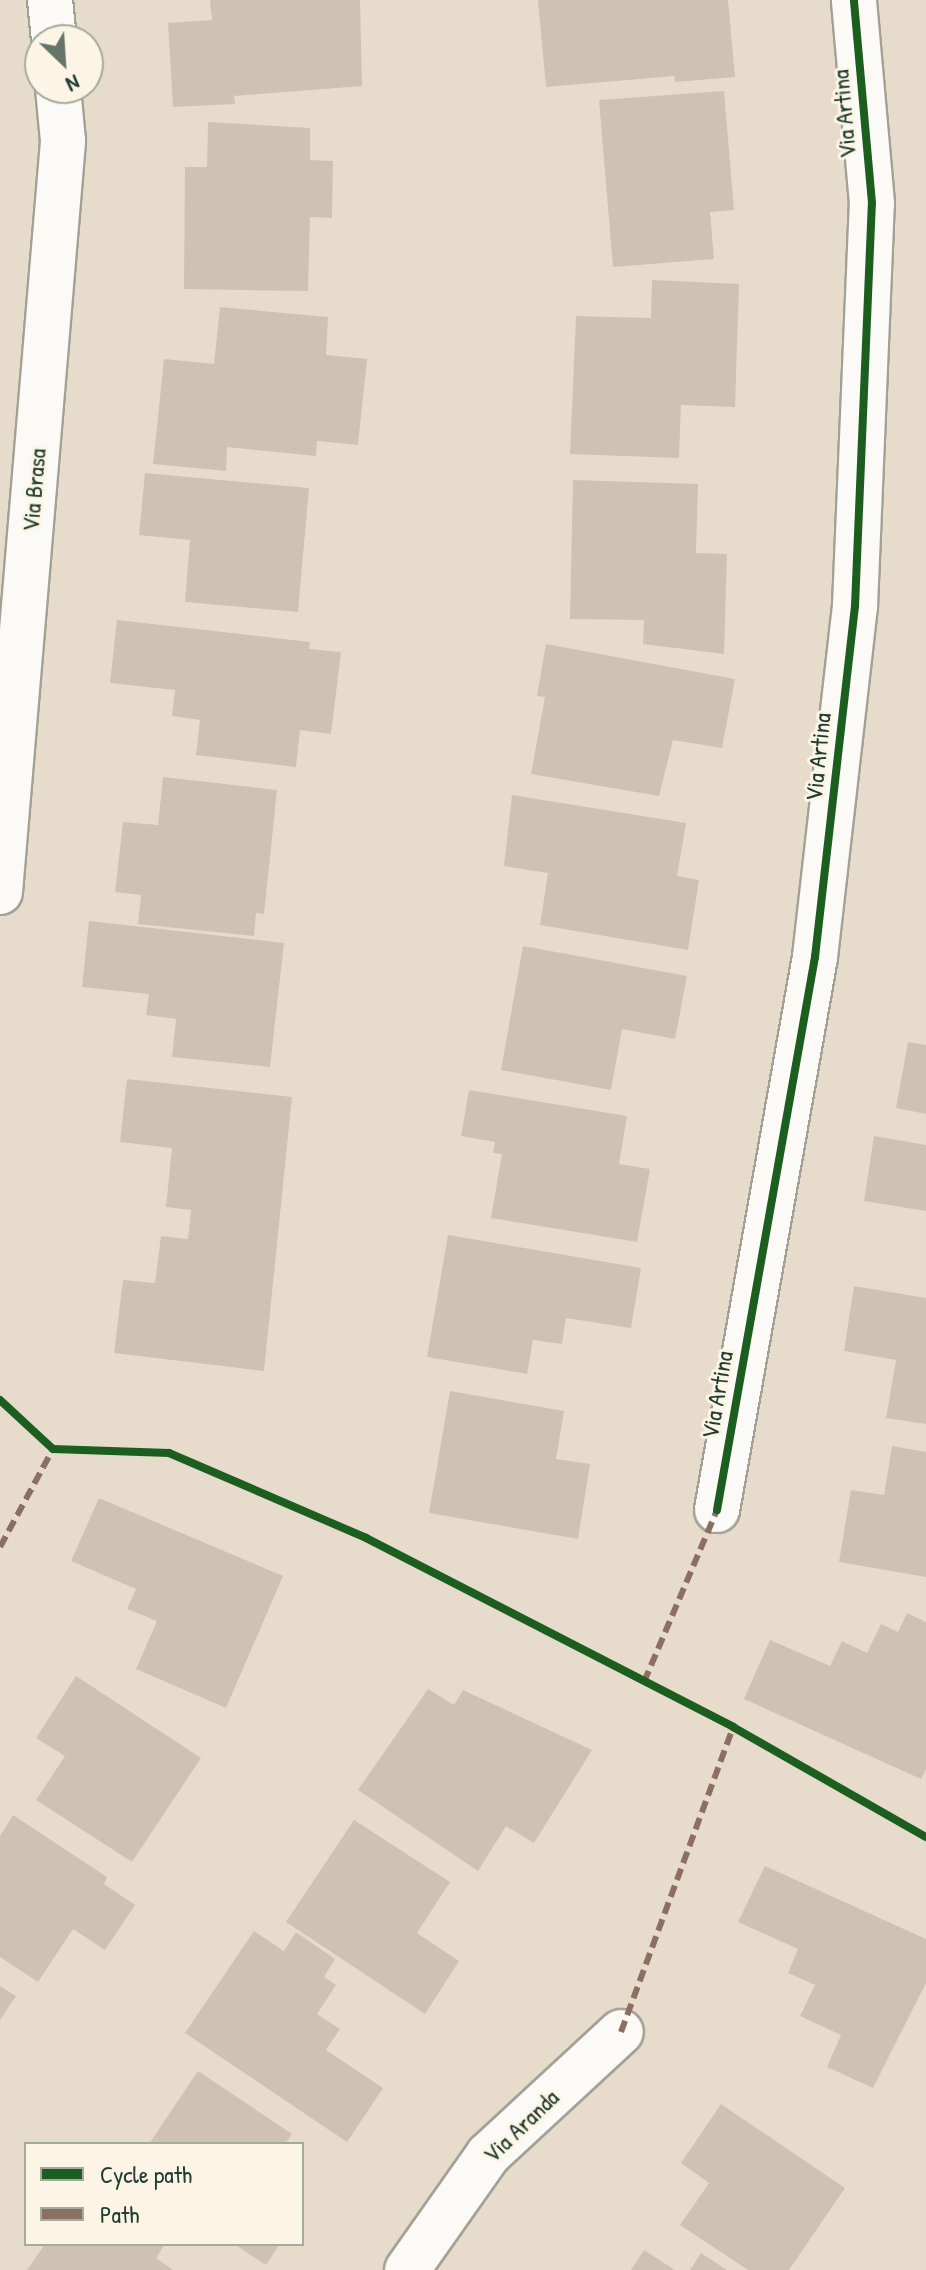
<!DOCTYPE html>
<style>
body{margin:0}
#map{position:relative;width:926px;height:2270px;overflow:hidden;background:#e7dccb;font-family:"Patrick Hand",sans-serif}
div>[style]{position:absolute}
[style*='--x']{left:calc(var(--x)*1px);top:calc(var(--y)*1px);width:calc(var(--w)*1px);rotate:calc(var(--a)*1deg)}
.building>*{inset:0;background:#d0c2b2}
.roads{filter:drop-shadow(2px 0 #a3a196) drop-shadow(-2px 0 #a3a196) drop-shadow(0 2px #a3a196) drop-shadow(0 -2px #a3a196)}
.minor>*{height:44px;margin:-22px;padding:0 22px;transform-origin:22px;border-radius:22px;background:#fbfaf7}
.quiet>*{height:6px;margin-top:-3px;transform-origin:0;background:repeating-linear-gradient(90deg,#8d6e63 0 12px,transparent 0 18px)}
.cycleway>*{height:8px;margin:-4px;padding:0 4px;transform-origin:4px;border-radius:4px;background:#1b5e20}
span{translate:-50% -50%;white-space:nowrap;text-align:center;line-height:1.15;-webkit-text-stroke:6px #fcf5e5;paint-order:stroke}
.street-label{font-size:24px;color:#1f3d34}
.legend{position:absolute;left:24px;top:2142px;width:280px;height:104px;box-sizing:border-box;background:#fcf5e5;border:2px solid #a4ab9e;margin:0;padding:10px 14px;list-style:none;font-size:24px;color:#1f3d34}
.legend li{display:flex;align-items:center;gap:16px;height:40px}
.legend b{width:40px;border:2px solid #a4ab9e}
.north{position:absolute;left:24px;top:24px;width:80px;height:80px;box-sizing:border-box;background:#fcf5e5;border:2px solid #a4ab9e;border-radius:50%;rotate:155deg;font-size:22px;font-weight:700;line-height:32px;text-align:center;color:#1f3d34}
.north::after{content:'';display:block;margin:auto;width:28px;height:36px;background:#657569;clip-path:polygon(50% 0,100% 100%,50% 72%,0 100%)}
</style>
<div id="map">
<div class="building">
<div style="clip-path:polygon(210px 0,360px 0,362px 86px,234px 96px,235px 104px,173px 107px,168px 23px,212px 20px)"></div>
<div style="clip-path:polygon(538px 0,728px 0,735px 77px,675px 82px,674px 76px,546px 87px)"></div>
<div style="clip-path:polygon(724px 91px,734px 210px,710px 212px,714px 259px,613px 267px,599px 100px)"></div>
<div style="clip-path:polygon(208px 122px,310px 128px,310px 160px,333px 161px,332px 218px,310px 217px,308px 291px,184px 289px,185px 167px,207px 167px)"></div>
<div style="clip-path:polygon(652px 280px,739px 284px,735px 407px,681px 405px,679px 458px,570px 454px,576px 316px,651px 318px)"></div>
<div style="clip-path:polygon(220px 307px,328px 317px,326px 355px,367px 359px,358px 445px,317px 441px,316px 456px,227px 447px,226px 471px,153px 464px,164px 359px,214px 364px)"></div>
<div style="clip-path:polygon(145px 473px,309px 488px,298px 612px,185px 602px,190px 540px,139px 535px)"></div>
<div style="clip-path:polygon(573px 480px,698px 484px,696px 553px,727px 554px,724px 654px,643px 644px,644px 620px,570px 619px)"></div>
<div style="clip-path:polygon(117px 620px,310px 642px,309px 649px,341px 652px,331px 734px,300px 730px,296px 767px,196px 755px,200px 720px,172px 716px,175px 690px,110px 683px)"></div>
<div style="clip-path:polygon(546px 644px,735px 679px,722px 748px,673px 740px,659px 796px,531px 774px,545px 697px,537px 696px)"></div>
<div style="clip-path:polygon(163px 777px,277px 790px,264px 914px,256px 913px,254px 936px,138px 924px,141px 895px,115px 892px,123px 822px,158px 825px)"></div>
<div style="clip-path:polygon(512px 795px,686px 823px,677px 876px,699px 880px,688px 950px,540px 925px,548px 873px,504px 866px)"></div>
<div style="clip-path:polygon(89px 921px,284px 943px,270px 1067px,172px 1057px,176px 1019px,146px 1015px,149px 994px,82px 987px)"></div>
<div style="clip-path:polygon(523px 946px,687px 976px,675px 1039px,622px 1029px,611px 1090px,501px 1070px)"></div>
<div style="clip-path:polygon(908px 1042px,926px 1045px,926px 1114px,896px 1108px)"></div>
<div style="clip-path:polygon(127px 1079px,292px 1097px,264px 1371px,114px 1353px,123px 1280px,155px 1283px,161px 1236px,188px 1239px,191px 1210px,166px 1207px,172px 1148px,120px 1142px)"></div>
<div style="clip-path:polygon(469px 1090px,627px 1116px,619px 1164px,650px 1169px,637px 1242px,491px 1218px,502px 1154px,493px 1153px,495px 1142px,461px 1136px)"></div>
<div style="clip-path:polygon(874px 1136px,926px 1145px,926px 1211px,864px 1201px)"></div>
<div style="clip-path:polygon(448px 1235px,641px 1268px,631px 1328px,566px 1318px,562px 1344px,533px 1340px,527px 1374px,427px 1357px)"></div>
<div style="clip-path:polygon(854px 1286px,926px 1298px,926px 1424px,886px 1418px,896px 1360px,844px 1351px)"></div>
<div style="clip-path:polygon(450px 1391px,564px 1411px,556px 1459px,590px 1464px,578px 1539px,429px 1513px)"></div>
<div style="clip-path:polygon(892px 1446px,926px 1452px,926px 1577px,839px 1562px,851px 1490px,884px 1495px)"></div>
<div style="clip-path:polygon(99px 1498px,283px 1576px,226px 1708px,136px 1669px,157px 1621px,127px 1609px,136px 1589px,71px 1561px)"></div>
<div style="clip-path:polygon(907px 1613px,926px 1622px,926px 1769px,921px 1779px,744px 1699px,770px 1640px,830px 1666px,842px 1641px,867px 1653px,881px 1624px,898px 1632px)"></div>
<div style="clip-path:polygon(76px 1676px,201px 1758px,132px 1862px,36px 1800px,65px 1756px,36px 1738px)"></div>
<div style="clip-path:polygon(428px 1689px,454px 1705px,463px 1690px,592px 1750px,534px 1843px,506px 1826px,478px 1871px,358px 1790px)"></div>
<div style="clip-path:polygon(13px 1815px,107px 1877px,104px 1884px,135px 1905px,105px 1950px,73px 1929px,38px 1982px,0 1957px,0 1836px)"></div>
<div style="clip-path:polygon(354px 1820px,450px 1882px,417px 1933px,459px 1961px,425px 2014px,286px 1922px)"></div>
<div style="clip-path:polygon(765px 1866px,926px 1939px,926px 1983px,873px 2088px,827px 2067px,841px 2035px,800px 2016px,815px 1985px,788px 1973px,798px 1949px,738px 1922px)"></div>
<div style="clip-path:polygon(254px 1931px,284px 1951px,296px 1932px,335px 1959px,324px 1977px,336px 1985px,317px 2014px,340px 2029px,326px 2050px,383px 2088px,347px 2142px,185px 2033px)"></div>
<div style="clip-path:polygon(0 1986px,16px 1996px,0 2020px)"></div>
<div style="clip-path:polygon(198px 2071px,292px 2134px,285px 2144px,149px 2144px)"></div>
<div style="clip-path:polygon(721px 2104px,845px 2188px,789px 2270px,748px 2270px,680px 2225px,709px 2183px,681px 2163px)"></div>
<div style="clip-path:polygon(45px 2244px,165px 2244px,156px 2258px,173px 2270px,27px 2270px)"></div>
<div style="clip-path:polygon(234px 2244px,280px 2244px,266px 2265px)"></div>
<div style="clip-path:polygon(644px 2250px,675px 2270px,631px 2270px)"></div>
<div style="clip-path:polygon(701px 2253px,727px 2270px,690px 2270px)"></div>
</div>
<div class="roads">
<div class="minor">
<div style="--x:50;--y:0;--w:40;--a:84.3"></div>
<div style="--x:0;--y:892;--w:754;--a:-85.2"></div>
<div style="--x:63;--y:141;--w:53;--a:-95.4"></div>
<div style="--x:717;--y:1510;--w:562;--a:-79.95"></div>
<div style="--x:815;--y:957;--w:353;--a:-83.5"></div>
<div style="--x:855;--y:606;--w:403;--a:-87.6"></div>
<div style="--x:872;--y:203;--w:204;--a:-95.1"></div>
<div style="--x:407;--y:2270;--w:141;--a:-54.8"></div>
<div style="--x:488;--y:2155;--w:181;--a:-42.8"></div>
</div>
</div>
<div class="quiet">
<div style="--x:0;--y:1547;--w:111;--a:-61.6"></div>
<div style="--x:644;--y:1682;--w:187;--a:-67"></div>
<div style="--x:621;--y:2032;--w:325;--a:-69.8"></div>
</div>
<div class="cycleway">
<div style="--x:0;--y:1400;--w:72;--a:42.8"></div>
<div style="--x:53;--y:1449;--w:116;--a:2"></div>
<div style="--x:169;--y:1453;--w:215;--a:23.3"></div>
<div style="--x:366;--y:1538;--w:413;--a:27.2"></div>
<div style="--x:733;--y:1727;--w:222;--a:29.7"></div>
<div style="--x:717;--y:1510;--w:562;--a:-79.95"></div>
<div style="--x:815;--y:957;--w:353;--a:-83.5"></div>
<div style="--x:855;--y:606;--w:403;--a:-87.6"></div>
<div style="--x:872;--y:203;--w:204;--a:-95.1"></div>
</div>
<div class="street-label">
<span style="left:844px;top:114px;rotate:-95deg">Via Artina</span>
<span style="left:34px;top:490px;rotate:-85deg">Via Brasa</span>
<span style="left:818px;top:757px;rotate:-84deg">Via Artina</span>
<span style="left:717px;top:1395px;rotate:-80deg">Via Artina</span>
<span style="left:521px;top:2126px;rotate:-44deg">Via Aranda</span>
</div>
<ul class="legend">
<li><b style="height:10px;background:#1b5e20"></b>Cycle path</li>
<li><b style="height:10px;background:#8d6e63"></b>Path</li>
</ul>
<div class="north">N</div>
</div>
